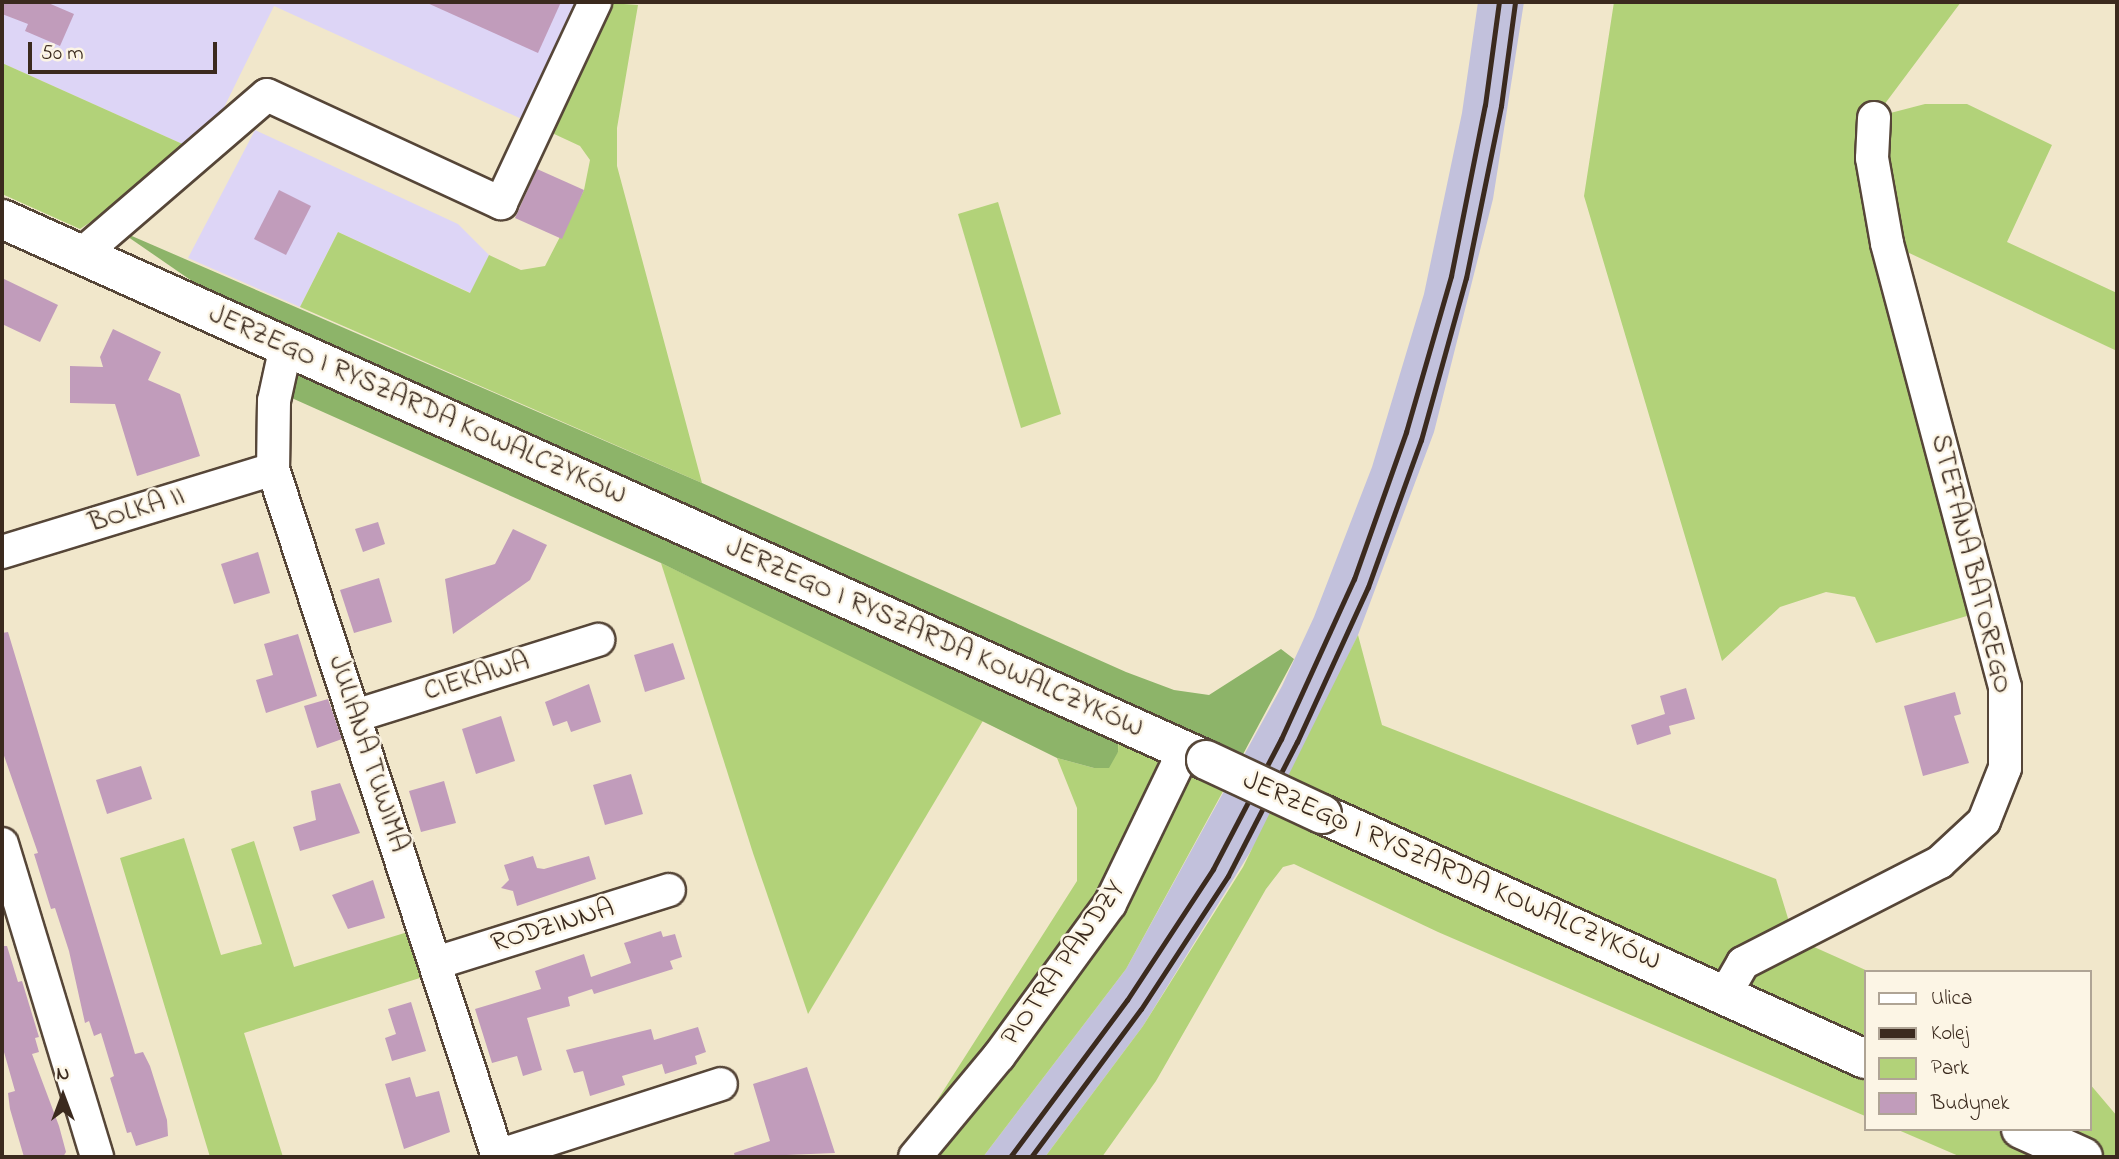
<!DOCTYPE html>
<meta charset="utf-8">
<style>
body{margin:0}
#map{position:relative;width:2119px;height:1159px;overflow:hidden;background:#f1e7cb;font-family:"Indie Flower",sans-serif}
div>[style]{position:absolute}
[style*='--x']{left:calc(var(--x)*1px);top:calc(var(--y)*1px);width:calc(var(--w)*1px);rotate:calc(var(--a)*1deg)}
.built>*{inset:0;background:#ddd5f6}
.industrial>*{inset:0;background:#c2c1dc}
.green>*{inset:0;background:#b2d279}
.forest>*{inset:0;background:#8db469}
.building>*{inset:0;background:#c19cbb}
.roads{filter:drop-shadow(2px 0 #564638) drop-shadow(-2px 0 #564638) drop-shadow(0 2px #564638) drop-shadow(0 -2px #564638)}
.minor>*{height:32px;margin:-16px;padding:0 16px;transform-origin:16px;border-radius:16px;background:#fff}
.major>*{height:38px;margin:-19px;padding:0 19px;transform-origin:19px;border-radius:19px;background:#fff}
.rail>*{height:5px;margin:-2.5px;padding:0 2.5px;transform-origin:2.5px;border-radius:2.5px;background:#3b2a1e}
.bridges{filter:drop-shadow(2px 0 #564638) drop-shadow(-2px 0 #564638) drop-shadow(0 2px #564638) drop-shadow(0 -2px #564638)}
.major-bridge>*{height:38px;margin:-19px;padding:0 19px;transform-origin:19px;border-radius:19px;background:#fff}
span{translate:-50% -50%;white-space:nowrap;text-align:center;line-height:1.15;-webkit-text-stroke:5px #fcf5e5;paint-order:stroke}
.street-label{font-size:28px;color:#3b2a1e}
.frame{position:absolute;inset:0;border:4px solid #3b2a1e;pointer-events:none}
.legend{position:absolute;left:1864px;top:970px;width:228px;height:161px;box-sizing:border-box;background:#fcf5e5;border:2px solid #afa495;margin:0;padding:9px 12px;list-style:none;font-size:21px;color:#3b2a1e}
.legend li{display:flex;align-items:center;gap:14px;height:35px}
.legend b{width:35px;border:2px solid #afa495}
.north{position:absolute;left:28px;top:1061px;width:70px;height:70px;-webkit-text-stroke:5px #fcf5e5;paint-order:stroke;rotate:0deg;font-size:19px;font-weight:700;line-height:28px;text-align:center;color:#3b2a1e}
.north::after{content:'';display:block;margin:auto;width:24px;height:32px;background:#3b2a1e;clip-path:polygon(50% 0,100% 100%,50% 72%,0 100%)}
.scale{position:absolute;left:28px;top:42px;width:189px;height:32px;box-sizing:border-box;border:4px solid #3b2a1e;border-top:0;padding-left:9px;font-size:21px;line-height:24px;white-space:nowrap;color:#3b2a1e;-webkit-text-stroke:5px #fcf5e5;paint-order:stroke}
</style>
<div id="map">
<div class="built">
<div style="clip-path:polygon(2px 2px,595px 2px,537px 126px,274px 6px,206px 144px,198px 151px,2px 63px)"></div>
<div style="clip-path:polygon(255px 130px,458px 224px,489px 255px,471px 293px,338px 232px,300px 307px,188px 258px)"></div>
</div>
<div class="industrial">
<div style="clip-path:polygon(1478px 2px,1524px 2px,1493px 199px,1434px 432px,1358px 635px,1273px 815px,1143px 1026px,1045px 1157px,983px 1157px,1126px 969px,1282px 686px,1314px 617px,1372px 467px,1424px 294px,1462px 113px)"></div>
</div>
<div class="green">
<div style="clip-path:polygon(595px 2px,638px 5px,617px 128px,617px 166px,702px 483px,300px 307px,338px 232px,470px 293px,489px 255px,521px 270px,545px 266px,584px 190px,590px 160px,580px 146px,537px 126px)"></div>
<div style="clip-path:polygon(1614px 2px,1961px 2px,1875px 117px,1925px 104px,1967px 104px,2052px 145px,2007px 242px,2117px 293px,2117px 351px,1888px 243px,1987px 610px,1876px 643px,1855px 597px,1826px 592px,1780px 607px,1722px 661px,1584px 196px)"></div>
<div style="clip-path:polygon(2px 63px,198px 151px,80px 229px,2px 194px)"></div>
<div style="clip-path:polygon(998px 202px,1061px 414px,1021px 428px,958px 214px)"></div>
<div style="clip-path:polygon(661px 563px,984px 719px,808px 1014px,753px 853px)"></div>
<div style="clip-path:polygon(1358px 635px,1382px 725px,1776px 879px,1794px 938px,1870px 972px,1865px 972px,1865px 1116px,1438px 932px,1294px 864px,1283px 867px,1266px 889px,1156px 1081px,1102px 1157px,1045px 1157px,1143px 1026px,1243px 867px)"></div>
<div style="clip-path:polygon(1119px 722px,1233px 773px,1126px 969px,983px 1157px,901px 1157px,1077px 881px,1077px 808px,1057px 758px,1094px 768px,1118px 752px)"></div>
<div style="clip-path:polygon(184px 838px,221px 955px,262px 944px,231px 849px,254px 841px,294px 967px,424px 927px,439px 972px,244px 1033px,283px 1157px,210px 1157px,120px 858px)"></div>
<div style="clip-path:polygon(2089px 1083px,2117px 1116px,2117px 1157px,1961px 1157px,1896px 1129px,2089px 1129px)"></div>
</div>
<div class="forest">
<div style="clip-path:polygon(118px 230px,702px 483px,1126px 672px,1174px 690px,1209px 695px,1281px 649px,1294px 659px,1233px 773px,286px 346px)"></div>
<div style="clip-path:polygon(282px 364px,1118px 742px,1118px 752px,1109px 768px,1094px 768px,1057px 758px,661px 563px,276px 391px)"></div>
</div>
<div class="building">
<div style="clip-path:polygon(2px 2px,46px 2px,74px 14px,60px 46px,25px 31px,28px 24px,2px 14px)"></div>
<div style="clip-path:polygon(425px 2px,561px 2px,538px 53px)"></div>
<div style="clip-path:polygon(537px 169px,584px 190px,562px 239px,515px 218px)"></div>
<div style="clip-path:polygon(279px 190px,311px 206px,286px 255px,254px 239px)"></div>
<div style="clip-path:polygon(2px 278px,58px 305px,40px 342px,2px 324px)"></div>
<div style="clip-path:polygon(113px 329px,161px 352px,148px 380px,180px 394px,200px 456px,137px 476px,115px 404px,70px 403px,70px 366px,103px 367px,100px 357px)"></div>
<div style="clip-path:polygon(378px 522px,385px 544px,363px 552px,355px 529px)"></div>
<div style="clip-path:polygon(513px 529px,547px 545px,530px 580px,453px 634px,445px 579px,495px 564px)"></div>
<div style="clip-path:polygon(258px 552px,270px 593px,234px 604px,221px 564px)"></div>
<div style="clip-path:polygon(379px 578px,392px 622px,354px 633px,340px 590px)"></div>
<div style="clip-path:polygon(8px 632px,135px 1054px,143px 1052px,150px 1066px,167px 1120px,168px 1136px,136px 1146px,131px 1132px,127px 1133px,110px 1078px,114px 1076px,101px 1033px,94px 1036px,89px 1021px,85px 1023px,69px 951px,55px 908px,51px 909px,34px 854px,38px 853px,2px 750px,2px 633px)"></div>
<div style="clip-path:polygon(298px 634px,317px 696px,266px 713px,256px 680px,273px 675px,264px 644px)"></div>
<div style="clip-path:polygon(673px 643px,685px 679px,645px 692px,634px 655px)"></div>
<div style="clip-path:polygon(589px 684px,601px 722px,571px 732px,567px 721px,553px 726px,545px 702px)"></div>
<div style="clip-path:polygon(1686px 688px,1695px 719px,1669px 726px,1671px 734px,1637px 745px,1631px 725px,1665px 714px,1660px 696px)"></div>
<div style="clip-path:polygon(1955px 692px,1961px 714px,1954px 716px,1969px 763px,1923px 776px,1904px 706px)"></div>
<div style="clip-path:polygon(328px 699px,342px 739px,317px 748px,304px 706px)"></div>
<div style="clip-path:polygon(501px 716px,515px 761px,476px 774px,462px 729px)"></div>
<div style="clip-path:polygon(141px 766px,152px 799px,107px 814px,96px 780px)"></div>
<div style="clip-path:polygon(631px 774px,643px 814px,605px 825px,593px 785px)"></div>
<div style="clip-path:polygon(444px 781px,456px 823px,421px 832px,409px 791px)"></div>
<div style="clip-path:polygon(340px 783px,360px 833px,300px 851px,293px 827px,316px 820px,311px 791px)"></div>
<div style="clip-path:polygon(533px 856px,537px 868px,544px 869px,589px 856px,596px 879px,517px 906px,513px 891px,501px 888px,509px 880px,504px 865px)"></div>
<div style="clip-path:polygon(373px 880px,385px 918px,348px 929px,332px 895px)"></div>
<div style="clip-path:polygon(661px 931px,663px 937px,675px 934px,682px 957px,670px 961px,673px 969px,594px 994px,592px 989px,568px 997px,570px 1006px,527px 1018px,542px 1070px,523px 1076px,517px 1056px,492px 1063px,475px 1009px,541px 989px,535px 971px,584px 954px,591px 977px,631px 963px,624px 943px)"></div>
<div style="clip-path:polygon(2px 946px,7px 946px,18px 982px,22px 981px,39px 1037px,35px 1038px,39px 1052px,32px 1054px,59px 1126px,66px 1152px,63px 1157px,24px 1157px,10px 1109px,8px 1093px,15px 1091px,2px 1045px)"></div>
<div style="clip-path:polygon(411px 1002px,426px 1051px,392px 1061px,385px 1038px,396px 1034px,388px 1009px)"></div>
<div style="clip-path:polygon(698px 1027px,706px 1052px,695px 1056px,697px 1064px,665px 1074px,662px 1064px,622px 1076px,625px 1085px,590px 1096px,583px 1071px,574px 1073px,566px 1050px,651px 1029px,654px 1040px)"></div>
<div style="clip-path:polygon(807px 1067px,835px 1153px,735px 1157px,734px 1153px,770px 1141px,753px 1084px)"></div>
<div style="clip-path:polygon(410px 1077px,416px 1097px,439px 1091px,450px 1132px,404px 1149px,385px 1084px)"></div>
</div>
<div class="roads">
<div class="minor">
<div style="--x:81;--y:255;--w:245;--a:-40.7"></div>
<div style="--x:267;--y:95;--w:258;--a:24.8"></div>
<div style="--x:501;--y:203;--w:222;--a:-64.9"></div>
<div style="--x:286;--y:346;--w:56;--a:102.3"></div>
<div style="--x:274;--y:401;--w:68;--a:90.8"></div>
<div style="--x:273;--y:469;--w:724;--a:71.89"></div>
<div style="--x:2;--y:552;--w:283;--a:-17"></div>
<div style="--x:355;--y:716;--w:255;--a:-17.4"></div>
<div style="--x:2;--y:844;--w:327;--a:73.1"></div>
<div style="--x:436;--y:963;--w:244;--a:-17.4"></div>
<div style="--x:1724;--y:996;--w:38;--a:-60"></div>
<div style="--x:1743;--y:963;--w:221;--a:-27.1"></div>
<div style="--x:1940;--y:862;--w:60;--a:-43"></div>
<div style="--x:1984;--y:821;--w:57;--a:-68.4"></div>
<div style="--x:2005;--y:768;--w:81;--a:-90"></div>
<div style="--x:2005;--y:687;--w:459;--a:-104.9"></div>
<div style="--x:1887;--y:243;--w:86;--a:-100"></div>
<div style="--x:1872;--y:158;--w:40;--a:-87.1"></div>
<div style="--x:497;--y:1156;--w:235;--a:-17.8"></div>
<div style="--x:915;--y:1157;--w:131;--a:-50.3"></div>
<div style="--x:999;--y:1056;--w:188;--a:-53.9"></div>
<div style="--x:1110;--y:904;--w:170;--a:-64.2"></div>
</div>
<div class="major">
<div style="--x:2;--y:219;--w:1320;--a:24.2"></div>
<div style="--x:1322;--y:814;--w:596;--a:24.28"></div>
<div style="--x:2021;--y:1129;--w:68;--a:24.3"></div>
</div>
</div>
<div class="rail">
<div style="--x:1010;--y:1157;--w:196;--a:-53.3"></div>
<div style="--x:1127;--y:1000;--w:157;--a:-56.7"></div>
<div style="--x:1213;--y:869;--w:147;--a:-62.4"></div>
<div style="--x:1281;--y:739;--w:176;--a:-65.5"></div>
<div style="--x:1354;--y:579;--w:156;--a:-70.5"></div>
<div style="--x:1406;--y:432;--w:162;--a:-73.9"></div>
<div style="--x:1451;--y:276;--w:174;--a:-78.8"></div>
<div style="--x:1485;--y:105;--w:104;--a:-82.3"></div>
<div style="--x:1031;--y:1157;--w:184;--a:-53.4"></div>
<div style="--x:1141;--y:1009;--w:159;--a:-56.8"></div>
<div style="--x:1228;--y:876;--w:151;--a:-62.8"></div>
<div style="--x:1297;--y:742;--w:170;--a:-65.4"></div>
<div style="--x:1368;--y:587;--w:156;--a:-70.2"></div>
<div style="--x:1421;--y:440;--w:168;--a:-74.5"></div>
<div style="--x:1466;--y:278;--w:176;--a:-78.5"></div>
<div style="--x:1501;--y:106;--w:105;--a:-82.3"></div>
</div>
<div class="bridges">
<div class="major-bridge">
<div style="--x:1206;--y:760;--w:128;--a:25"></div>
</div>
</div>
<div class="street-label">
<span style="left:417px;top:406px;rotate:24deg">JERZEGO I RYSZARDA KOWALCZYKÓW</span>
<span style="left:137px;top:511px;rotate:-17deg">BOLKA II</span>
<span style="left:1970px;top:564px;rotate:76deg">STEFANA BATOREGO</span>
<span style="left:934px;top:639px;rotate:24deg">JERZEGO I RYSZARDA KOWALCZYKÓW</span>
<span style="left:477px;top:678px;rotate:-17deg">CIEKAWA</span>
<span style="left:367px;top:754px;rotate:72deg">JULIANA TUWIMA</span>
<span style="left:1451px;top:872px;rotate:24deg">JERZEGO I RYSZARDA KOWALCZYKÓW</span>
<span style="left:553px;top:927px;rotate:-17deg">RODZINNA</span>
<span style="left:1064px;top:964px;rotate:-55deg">PIOTRA PANDZY</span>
</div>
<div class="frame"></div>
<ul class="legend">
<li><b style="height:9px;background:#fff"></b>Ulica</li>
<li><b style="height:9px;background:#3b2a1e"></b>Kolej</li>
<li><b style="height:19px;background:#b2d279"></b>Park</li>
<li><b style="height:19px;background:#c19cbb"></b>Budynek</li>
</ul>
<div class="north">N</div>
<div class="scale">50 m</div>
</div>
